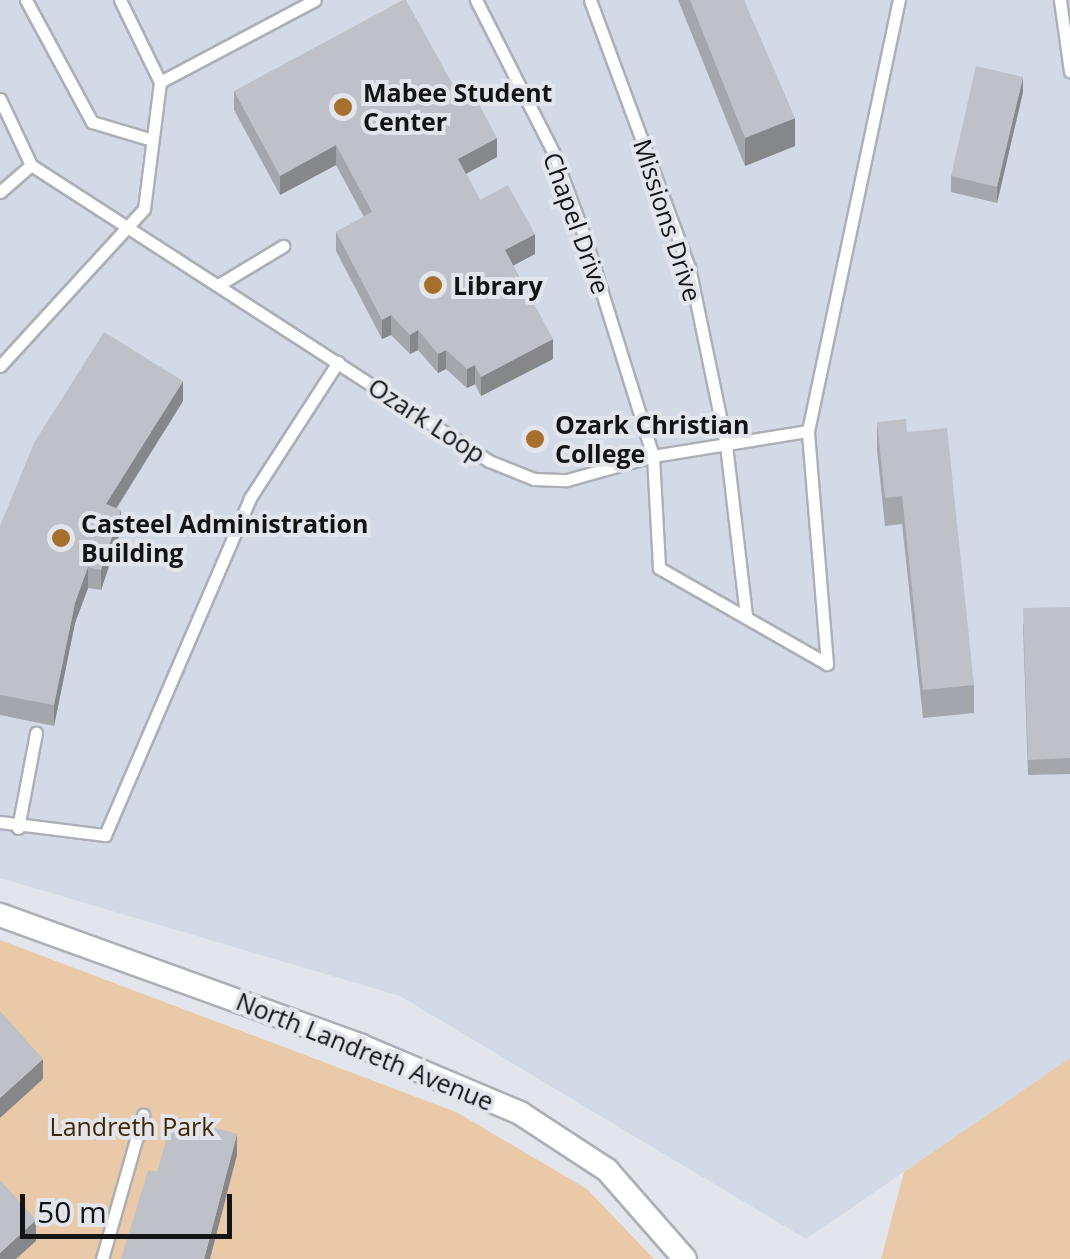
<!DOCTYPE html>
<style>
body{margin:0}
#map{position:relative;width:1070px;height:1259px;overflow:hidden;background:#e2e6ec;font-family:"Open Sans",sans-serif}
div>[style]{position:absolute}
[style*='--x']{left:calc(var(--x)*1px);top:calc(var(--y)*1px);width:calc(var(--w)*1px);rotate:calc(var(--a)*1deg)}
.built>*{inset:0;background:#d2dae7}
.green>*{inset:0;background:#e9c9a8}
.roads{filter:drop-shadow(2px 0 #acb0b6) drop-shadow(-2px 0 #acb0b6) drop-shadow(0 2px #acb0b6) drop-shadow(0 -2px #acb0b6)}
.lane>*{height:11px;margin:-5.5px;padding:0 5.5px;transform-origin:5.5px;border-radius:5.5px;background:#fff}
.street>*{height:22px;margin:-11px;padding:0 11px;transform-origin:11px;border-radius:11px;background:#fff}
.wall>*{inset:0;background:#a3a6ab}
.shaded-wall>*{inset:0;background:#85878b}
.building>*{inset:0;background:#bec1c7}
.dots>*{width:28px;height:28px;translate:-50% -50%;box-sizing:border-box;border:5px solid #e2e6ec;border-radius:50%}
span{translate:-50% -50%;white-space:nowrap;text-align:center;line-height:1.15;-webkit-text-stroke:8px #e2e6ec;paint-order:stroke}
.poi-label{font-size:25px;color:#131416;font-weight:700}
.left{translate:0 -50%;text-align:left}
.street-label{font-size:25px;color:#131416}
.park-label{font-size:25px;color:#432600}
.scale{position:absolute;left:20px;top:1194px;width:212px;height:45px;box-sizing:border-box;border:5px solid #131416;border-top:0;padding-left:12px;font-size:30px;line-height:35px;white-space:nowrap;color:#131416;-webkit-text-stroke:8px #e2e6ec;paint-order:stroke}
</style>
<div id="map">
<div class="built">
<div style="clip-path:polygon(0 0,1070px 0,1070px 1058px,806px 1239px,400px 996px,0 878px)"></div>
</div>
<div class="green">
<div style="clip-path:polygon(0 940px,456px 1112px,587px 1189px,654px 1259px,0 1259px)"></div>
<div style="clip-path:polygon(1070px 1058px,1070px 1259px,881px 1259px,904px 1172px)"></div>
</div>
<div class="roads">
<div class="lane">
<div style="--x:26;--y:0;--w:139;--a:61.6"></div>
<div style="--x:92;--y:122;--w:59;--a:16.6"></div>
<div style="--x:476;--y:0;--w:170;--a:63.1"></div>
<div style="--x:553;--y:152;--w:92;--a:69.6"></div>
<div style="--x:585;--y:238;--w:228;--a:72.7"></div>
<div style="--x:653;--y:456;--w:112;--a:86.9"></div>
<div style="--x:659;--y:568;--w:193;--a:29.7"></div>
<div style="--x:827;--y:664;--w:234;--a:-94.7"></div>
<div style="--x:590;--y:0;--w:285;--a:69.7"></div>
<div style="--x:689;--y:267;--w:182;--a:78.3"></div>
<div style="--x:726;--y:445;--w:171;--a:83.3"></div>
<div style="--x:1060;--y:0;--w:72;--a:82"></div>
<div style="--x:160;--y:82;--w:175;--a:-27.9"></div>
<div style="--x:0;--y:99;--w:73;--a:64.8"></div>
<div style="--x:31;--y:165;--w:545;--a:32.87"></div>
<div style="--x:489;--y:461;--w:48;--a:21.8"></div>
<div style="--x:534;--y:479;--w:33;--a:2"></div>
<div style="--x:567;--y:480;--w:89;--a:-15.6"></div>
<div style="--x:653;--y:456;--w:157;--a:-9.2"></div>
<div style="--x:808;--y:431;--w:441;--a:-78.1"></div>
<div style="--x:0;--y:192;--w:41;--a:-41.1"></div>
<div style="--x:220;--y:284;--w:74;--a:-31.1"></div>
<div style="--x:0;--y:366;--w:213;--a:-47.5"></div>
<div style="--x:144;--y:209;--w:128;--a:-82.8"></div>
<div style="--x:160;--y:82;--w:91;--a:-116"></div>
<div style="--x:0;--y:822;--w:106;--a:7.1"></div>
<div style="--x:105;--y:835;--w:367;--a:-66.7"></div>
<div style="--x:250;--y:498;--w:162;--a:-57.1"></div>
<div style="--x:18;--y:828;--w:97;--a:-79.3"></div>
<div style="--x:102;--y:1259;--w:150;--a:-74.1"></div>
</div>
<div class="street">
<div style="--x:0;--y:915;--w:384;--a:19.9"></div>
<div style="--x:361;--y:1046;--w:173;--a:22.8"></div>
<div style="--x:520;--y:1113;--w:104;--a:33.2"></div>
<div style="--x:607;--y:1170;--w:118;--a:48.8"></div>
</div>
</div>
<div class="wall">
<div style="clip-path:polygon(678px 0,744px 0,795px 146px,745px 166px)"></div>
<div style="clip-path:polygon(452px 83px,497px 157px,466px 174px,480px 200px,535px 254px,513px 265px,553px 359px,481px 396px,475px 384px,467px 388px,446px 369px,438px 373px,418px 350px,410px 354px,391px 335px,382px 339px,336px 251px,336px 232px,364px 217px,336px 165px,280px 195px,234px 110px,234px 91px)"></div>
<div style="clip-path:polygon(1023px 92px,997px 203px,951px 192px,951px 176px)"></div>
<div style="clip-path:polygon(183px 401px,117px 508px,121px 530px,101px 590px,88px 588px,75px 623px,54px 726px,0 715px,0 526px)"></div>
<div style="clip-path:polygon(877px 422px,907px 432px,974px 685px,974px 713px,923px 718px,902px 524px,885px 526px,877px 450px)"></div>
<div style="clip-path:polygon(1070px 607px,1070px 774px,1028px 775px,1023px 624px)"></div>
</div>
<div class="shaded-wall">
<div style="clip-path:polygon(1023px 77px,1023px 92px,997px 203px,997px 187px)"></div>
<div style="clip-path:polygon(795px 118px,795px 146px,745px 166px,745px 138px)"></div>
<div style="clip-path:polygon(497px 138px,497px 157px,458px 178px,458px 159px)"></div>
<div style="clip-path:polygon(336px 145px,336px 165px,280px 195px,280px 176px)"></div>
<div style="clip-path:polygon(535px 234px,535px 254px,505px 270px,505px 250px)"></div>
<div style="clip-path:polygon(391px 315px,391px 335px,382px 339px,382px 320px)"></div>
<div style="clip-path:polygon(418px 330px,418px 350px,410px 354px,410px 335px)"></div>
<div style="clip-path:polygon(553px 339px,553px 359px,481px 396px,481px 377px)"></div>
<div style="clip-path:polygon(446px 350px,446px 369px,438px 373px,438px 354px)"></div>
<div style="clip-path:polygon(475px 365px,475px 384px,467px 388px,467px 369px)"></div>
<div style="clip-path:polygon(183px 381px,183px 401px,106px 524px,106px 504px)"></div>
<div style="clip-path:polygon(121px 510px,121px 530px,101px 590px,101px 570px)"></div>
<div style="clip-path:polygon(88px 567px,88px 588px,75px 623px,54px 726px,54px 705px,75px 603px)"></div>
<div style="clip-path:polygon(43px 1059px,43px 1079px,0 1118px,0 1098px)"></div>
<div style="clip-path:polygon(237px 1134px,237px 1155px,210px 1259px,204px 1259px)"></div>
<div style="clip-path:polygon(36px 1220px,36px 1241px,16px 1259px,0 1259px,0 1253px)"></div>
</div>
<div class="building">
<div style="clip-path:polygon(403px 0,406px 0,452px 83px,465px 100px,474px 95px,497px 138px,458px 159px,480px 200px,508px 185px,535px 234px,505px 250px,553px 339px,481px 377px,475px 365px,467px 369px,446px 350px,438px 354px,418px 330px,410px 335px,391px 315px,382px 320px,336px 232px,372px 212px,336px 145px,280px 176px,234px 91px)"></div>
<div style="clip-path:polygon(690px 0,744px 0,795px 118px,745px 138px)"></div>
<div style="clip-path:polygon(976px 66px,1023px 77px,997px 187px,951px 176px)"></div>
<div style="clip-path:polygon(104px 332px,183px 381px,106px 504px,121px 510px,101px 570px,88px 567px,75px 603px,54px 705px,0 695px,0 526px,34px 443px)"></div>
<div style="clip-path:polygon(906px 419px,907px 432px,947px 428px,974px 685px,923px 690px,902px 496px,885px 498px,877px 422px)"></div>
<div style="clip-path:polygon(1070px 607px,1070px 758px,1028px 760px,1023px 608px)"></div>
<div style="clip-path:polygon(0 1011px,43px 1059px,0 1098px)"></div>
<div style="clip-path:polygon(173px 1116px,237px 1134px,204px 1259px,121px 1259px,148px 1170px,157px 1172px)"></div>
<div style="clip-path:polygon(0 1180px,36px 1220px,0 1253px)"></div>
</div>
<div class="dots">
<div style="left:343px;top:107px;background:#a76f2c"></div>
<div style="left:433px;top:285px;background:#a76f2c"></div>
<div style="left:535px;top:439px;background:#a76f2c"></div>
<div style="left:61px;top:538px;background:#a76f2c"></div>
</div>
<div class="poi-label">
<span class="left" style="left:363px;top:107px">Mabee Student<br>Center</span>
<span class="left" style="left:453px;top:285px">Library</span>
<span class="left" style="left:555px;top:439px">Ozark Christian<br>College</span>
<span class="left" style="left:81px;top:538px">Casteel Administration<br>Building</span>
</div>
<div class="street-label">
<span style="left:668px;top:220px;rotate:72deg">Missions Drive</span>
<span style="left:577px;top:223px;rotate:70deg">Chapel Drive</span>
<span style="left:427px;top:420px;rotate:33deg">Ozark Loop</span>
<span style="left:365px;top:1051px;rotate:22deg">North Landreth Avenue</span>
</div>
<div class="park-label">
<span style="left:132px;top:1126px">Landreth Park</span>
</div>
<div class="scale">50 m</div>
</div>
